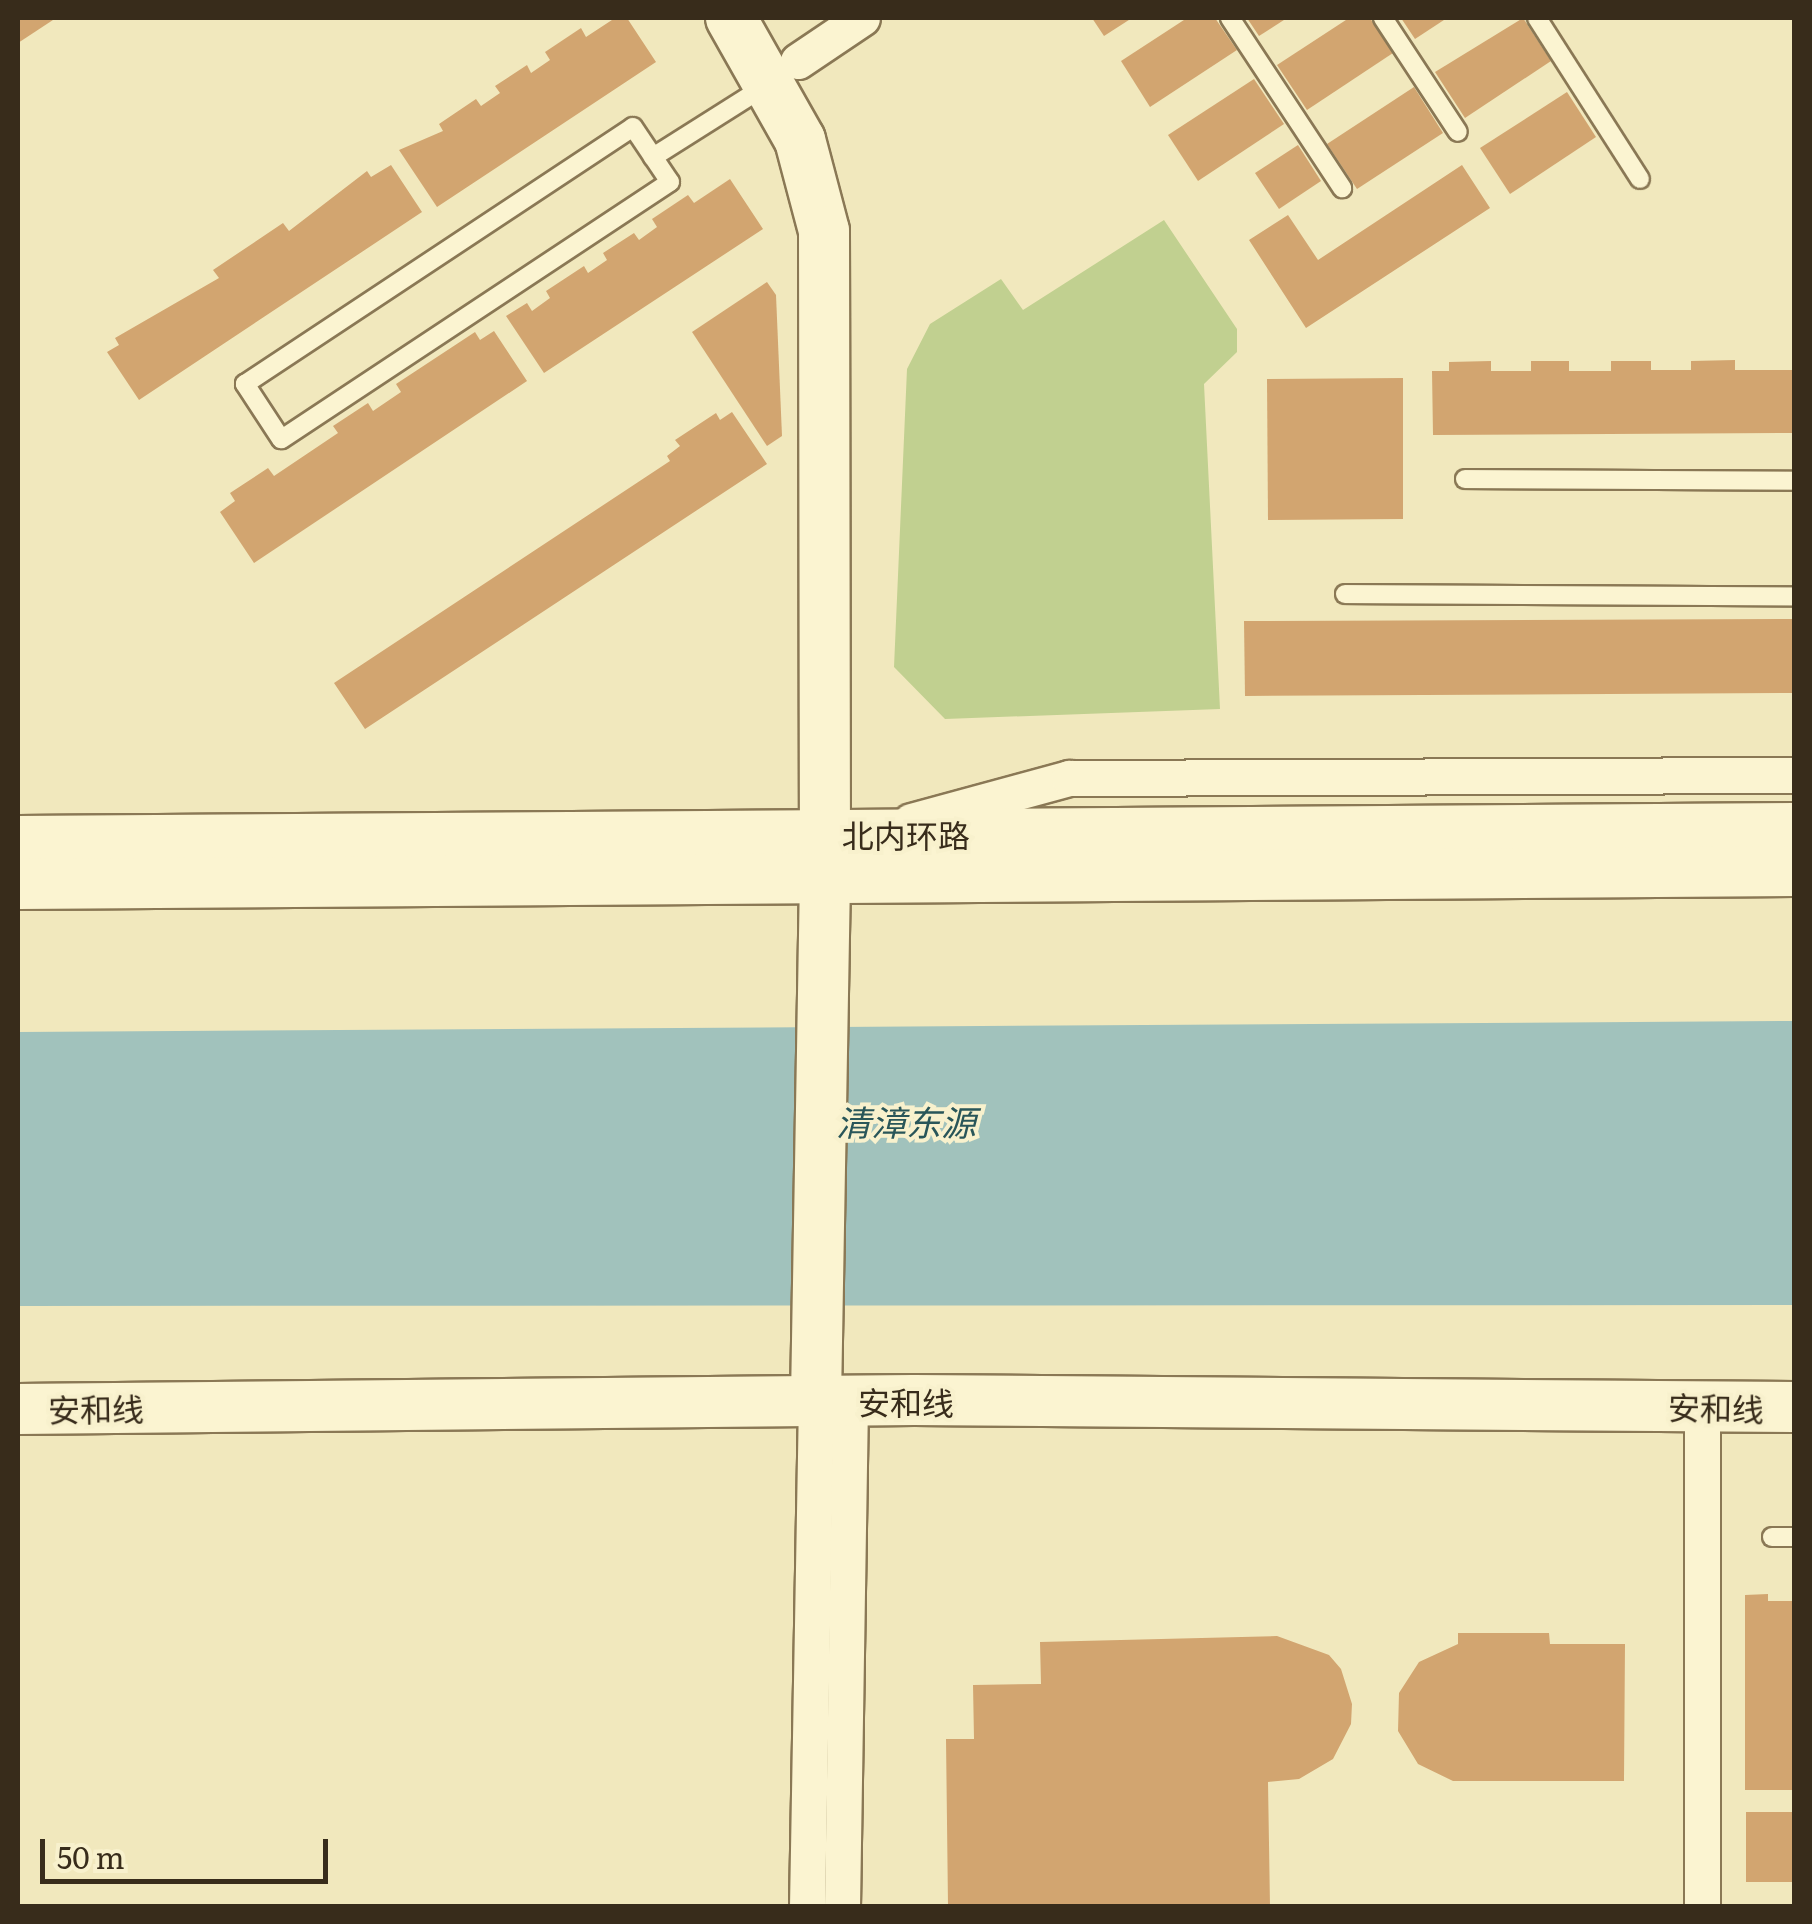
<!DOCTYPE html>
<meta charset="utf-8">
<style>
body{margin:0}
#map{position:relative;width:1812px;height:1924px;overflow:hidden;background:#f1e8bd;font-family:Literata,"Noto Sans SC",serif}
div>[style]{position:absolute}
[style*='--x']{left:calc(var(--x)*1px);top:calc(var(--y)*1px);width:calc(var(--w)*1px);rotate:calc(var(--a)*1deg)}
.green>*{inset:0;background:#c1d090}
.water>*{inset:0;background:#a1c2bc}
.building>*{inset:0;background:#d2a570}
.roads{filter:drop-shadow(2px 0 #8a7855) drop-shadow(-2px 0 #8a7855) drop-shadow(0 2px #8a7855) drop-shadow(0 -2px #8a7855)}
.lane>*{height:18px;margin:-9px;padding:0 9px;transform-origin:9px;border-radius:9px;background:#fbf4d1}
.street>*{height:35px;margin:-17.5px;padding:0 17.5px;transform-origin:17.5px;border-radius:17.5px;background:#fbf4d1}
.secondary>*{height:50px;margin:-25px;padding:0 25px;transform-origin:25px;border-radius:25px;background:#fbf4d1}
span{translate:-50% -50%;white-space:nowrap;text-align:center;line-height:1.15;-webkit-text-stroke:8px #f8f1cd;paint-order:stroke}
.street-label{font-size:32px;color:#382c1b}
.water-label{font-size:35px;color:#295659;font-style:italic}
.frame{position:absolute;inset:0;border:20px solid #382c1b;pointer-events:none}
.scale{position:absolute;left:40px;top:1839px;width:288px;height:45px;box-sizing:border-box;border:5px solid #382c1b;border-top:0;padding-left:12px;font-size:30px;line-height:35px;white-space:nowrap;color:#382c1b;-webkit-text-stroke:8px #f8f1cd;paint-order:stroke}
</style>
<div id="map">
<div class="green">
<div style="clip-path:polygon(1164px 220px,1237px 329px,1237px 352px,1204px 384px,1220px 709px,945px 719px,894px 667px,907px 369px,930px 324px,1001px 279px,1023px 310px)"></div>
</div>
<div class="water">
<div style="clip-path:polygon(1794px 1021px,1794px 1305px,18px 1306px,18px 1032px)"></div>
</div>
<div class="building">
<div style="clip-path:polygon(18px 18px,56px 18px,18px 43px)"></div>
<div style="clip-path:polygon(615px 18px,627px 18px,656px 62px,437px 207px,399px 150px,443px 131px,439px 124px,476px 99px,481px 106px,500px 93px,495px 86px,527px 65px,531px 73px,550px 60px,545px 52px,581px 28px,586px 37px)"></div>
<div style="clip-path:polygon(1092px 18px,1132px 18px,1104px 36px)"></div>
<div style="clip-path:polygon(1187px 18px,1215px 18px,1237px 50px,1150px 107px,1121px 61px)"></div>
<div style="clip-path:polygon(1247px 18px,1287px 18px,1259px 36px)"></div>
<div style="clip-path:polygon(1349px 18px,1370px 18px,1393px 53px,1307px 110px,1277px 65px)"></div>
<div style="clip-path:polygon(1401px 18px,1447px 18px,1415px 39px)"></div>
<div style="clip-path:polygon(1523px 18px,1551px 61px,1465px 118px,1435px 72px)"></div>
<div style="clip-path:polygon(1254px 79px,1284px 124px,1198px 181px,1168px 135px)"></div>
<div style="clip-path:polygon(1414px 87px,1443px 133px,1357px 189px,1327px 144px)"></div>
<div style="clip-path:polygon(1567px 92px,1596px 137px,1510px 194px,1480px 148px)"></div>
<div style="clip-path:polygon(1298px 145px,1321px 181px,1279px 209px,1255px 173px)"></div>
<div style="clip-path:polygon(391px 165px,422px 212px,139px 400px,107px 352px,119px 345px,115px 338px,219px 278px,213px 270px,283px 223px,289px 231px,367px 171px,371px 177px)"></div>
<div style="clip-path:polygon(1462px 165px,1490px 208px,1306px 328px,1249px 240px,1288px 215px,1318px 260px)"></div>
<div style="clip-path:polygon(730px 179px,763px 229px,544px 373px,506px 316px,527px 303px,532px 311px,550px 298px,546px 291px,584px 266px,588px 273px,607px 260px,603px 253px,634px 233px,639px 240px,657px 227px,652px 219px,688px 195px,694px 203px)"></div>
<div style="clip-path:polygon(767px 282px,776px 295px,782px 436px,767px 446px,692px 332px)"></div>
<div style="clip-path:polygon(494px 331px,527px 381px,254px 563px,220px 512px,235px 501px,230px 493px,268px 468px,274px 476px,338px 433px,333px 426px,368px 403px,373px 411px,401px 392px,396px 384px,475px 332px,480px 340px)"></div>
<div style="clip-path:polygon(1735px 360px,1735px 370px,1794px 370px,1794px 433px,1433px 435px,1432px 371px,1449px 371px,1449px 362px,1491px 361px,1491px 371px,1531px 371px,1531px 361px,1569px 361px,1569px 371px,1611px 371px,1611px 361px,1651px 361px,1651px 370px,1691px 370px,1691px 361px)"></div>
<div style="clip-path:polygon(1403px 378px,1403px 519px,1268px 520px,1267px 379px)"></div>
<div style="clip-path:polygon(732px 412px,767px 464px,365px 729px,334px 683px,670px 461px,667px 456px,680px 446px,675px 440px,716px 413px,720px 420px)"></div>
<div style="clip-path:polygon(1794px 619px,1794px 693px,1245px 696px,1244px 621px)"></div>
<div style="clip-path:polygon(1768px 1594px,1768px 1601px,1794px 1601px,1794px 1790px,1745px 1790px,1745px 1595px)"></div>
<div style="clip-path:polygon(1458px 1633px,1549px 1633px,1550px 1644px,1625px 1644px,1624px 1781px,1453px 1781px,1418px 1764px,1398px 1731px,1399px 1693px,1419px 1662px,1458px 1644px)"></div>
<div style="clip-path:polygon(1277px 1636px,1329px 1655px,1341px 1669px,1352px 1704px,1351px 1724px,1333px 1759px,1299px 1779px,1268px 1782px,1270px 1906px,948px 1906px,946px 1739px,974px 1739px,973px 1685px,1041px 1684px,1040px 1642px)"></div>
<div style="clip-path:polygon(1746px 1812px,1794px 1812px,1794px 1882px,1746px 1882px)"></div>
</div>
<div class="roads">
<div class="lane">
<div style="--x:1230;--y:18;--w:204;--a:56.6"></div>
<div style="--x:1383;--y:18;--w:136;--a:56.7"></div>
<div style="--x:1537;--y:18;--w:191;--a:57.4"></div>
<div style="--x:633;--y:127;--w:66;--a:56.1"></div>
<div style="--x:670;--y:182;--w:466;--a:146.5"></div>
<div style="--x:281;--y:439;--w:66;--a:-123.2"></div>
<div style="--x:245;--y:384;--w:465;--a:-33.5"></div>
<div style="--x:653;--y:157;--w:135;--a:-32.3"></div>
<div style="--x:1465;--y:479;--w:329;--a:0.3"></div>
<div style="--x:1345;--y:594;--w:449;--a:0.3"></div>
<div style="--x:1772;--y:1537;--w:22;--a:0"></div>
</div>
<div class="street">
<div style="--x:798;--y:61;--w:77;--a:-33.9"></div>
<div style="--x:911;--y:821;--w:164;--a:-15.2"></div>
<div style="--x:1069;--y:778;--w:725;--a:-0.24"></div>
<div style="--x:807;--y:1906;--w:505;--a:-88.98"></div>
<div style="--x:842;--y:1906;--w:505;--a:-89.09"></div>
<div style="--x:1702;--y:1906;--w:499;--a:-90"></div>
</div>
<div class="secondary">
<div style="--x:731;--y:18;--w:140;--a:60.5"></div>
<div style="--x:800;--y:140;--w:94;--a:75.2"></div>
<div style="--x:824;--y:231;--w:647;--a:89.91"></div>
<div style="--x:825;--y:878;--w:523;--a:90.99"></div>
<div style="--x:18;--y:841;--w:1776;--a:-0.42"></div>
<div style="--x:18;--y:884;--w:1776;--a:-0.42"></div>
<div style="--x:18;--y:1409;--w:896;--a:-0.58"></div>
<div style="--x:914;--y:1400;--w:880;--a:0.46"></div>
</div>
</div>
<div class="street-label">
<span style="left:906px;top:834px">北内环路</span>
<span style="left:906px;top:1401px">安和线</span>
<span style="left:1716px;top:1407px;rotate:1deg">安和线</span>
<span style="left:96px;top:1408px;rotate:-1deg">安和线</span>
</div>
<div class="water-label">
<span style="left:906px;top:1121px">清漳东源</span>
</div>
<div class="frame"></div>
<div class="scale">50 m</div>
</div>
